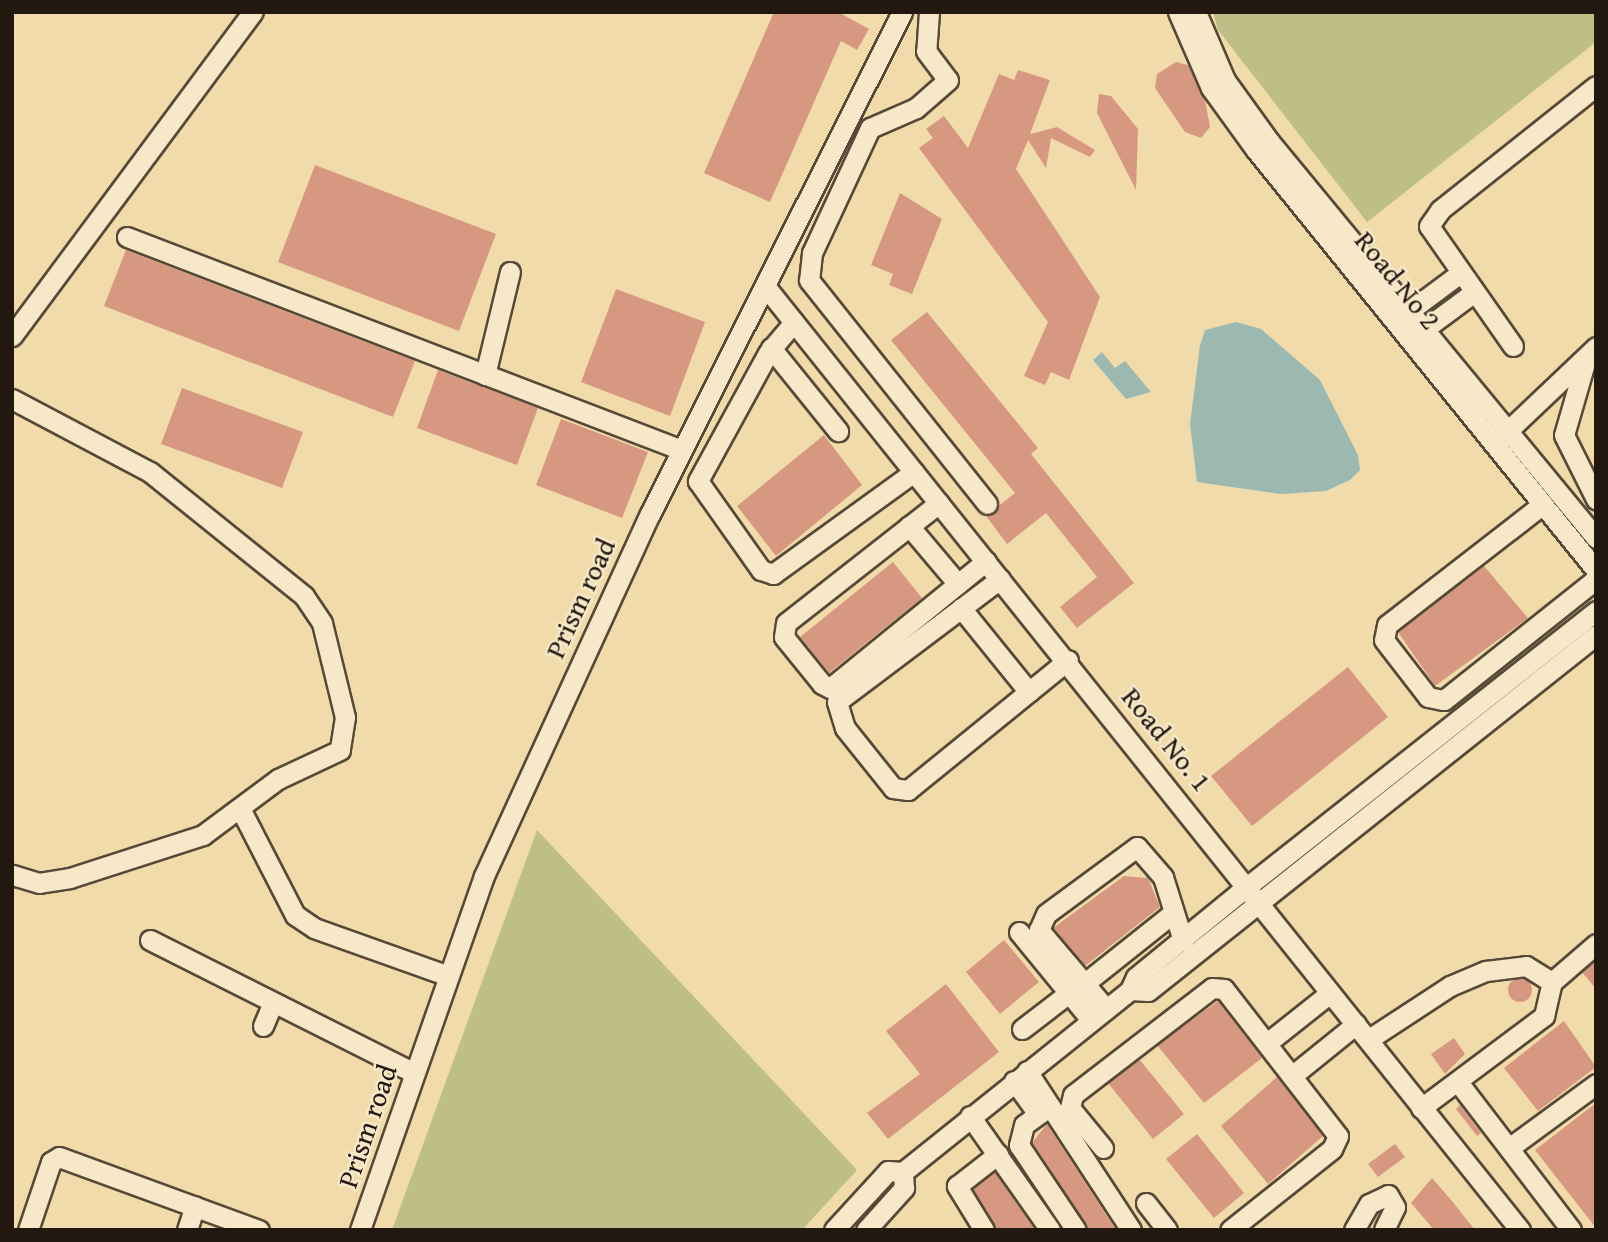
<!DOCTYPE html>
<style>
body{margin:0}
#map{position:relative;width:1608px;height:1242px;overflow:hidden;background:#f1dbab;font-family:"Gentium Book Plus",serif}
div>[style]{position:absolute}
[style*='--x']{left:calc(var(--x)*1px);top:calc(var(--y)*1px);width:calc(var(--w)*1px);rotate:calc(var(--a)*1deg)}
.green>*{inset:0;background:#bebf86}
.water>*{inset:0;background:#9cb9b1}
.building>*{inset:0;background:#d79881}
.round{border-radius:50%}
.roads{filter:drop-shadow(2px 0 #564937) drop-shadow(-2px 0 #564937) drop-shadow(0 2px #564937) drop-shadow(0 -2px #564937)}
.minor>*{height:19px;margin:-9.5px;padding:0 9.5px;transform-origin:9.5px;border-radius:9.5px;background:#f6e8c8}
span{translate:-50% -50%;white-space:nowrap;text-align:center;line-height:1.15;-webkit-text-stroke:5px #f6e8c8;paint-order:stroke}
.street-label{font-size:28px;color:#221810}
.frame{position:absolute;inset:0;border:14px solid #221810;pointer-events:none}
</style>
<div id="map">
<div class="green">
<div style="clip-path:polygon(1213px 12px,1596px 12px,1596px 42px,1367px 222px,1218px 30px)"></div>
<div style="clip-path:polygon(537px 830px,857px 1170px,802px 1230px,392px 1230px)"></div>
</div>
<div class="water">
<div style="clip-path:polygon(1236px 322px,1261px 329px,1320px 380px,1358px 455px,1360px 470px,1350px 480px,1326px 491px,1281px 494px,1197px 482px,1190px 424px,1200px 345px,1205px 330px)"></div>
<div style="clip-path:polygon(1102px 352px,1115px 368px,1125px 361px,1151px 392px,1126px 399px,1093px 360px)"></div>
</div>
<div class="building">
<div style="clip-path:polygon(774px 12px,838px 12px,869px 29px,857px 50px,841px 41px,770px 202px,704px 173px)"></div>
<div style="clip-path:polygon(1176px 62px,1188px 65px,1205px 100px,1210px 127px,1201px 138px,1185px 132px,1155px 88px,1157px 74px)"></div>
<div style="clip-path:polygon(1018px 70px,1050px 80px,1030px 134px,1057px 127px,1095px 150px,1090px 157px,1051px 138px,1046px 168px,1028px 140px,1016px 169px,1100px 297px,1069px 380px,1051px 372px,1045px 385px,1024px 376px,1048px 322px,919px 148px,933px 138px,926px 129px,944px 116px,968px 148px,999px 74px,1014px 80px)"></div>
<div style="clip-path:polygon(1099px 94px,1111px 96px,1138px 129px,1136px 190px,1097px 113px)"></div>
<div style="clip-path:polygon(315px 165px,496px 234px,459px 331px,278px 262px)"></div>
<div style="clip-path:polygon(900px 193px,942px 219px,912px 294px,889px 285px,893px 274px,871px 265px)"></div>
<div style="clip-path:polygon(126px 250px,415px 361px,393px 417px,104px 306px)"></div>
<div style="clip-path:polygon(616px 289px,705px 322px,670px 416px,581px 382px)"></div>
<div style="clip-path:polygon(927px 312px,1038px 448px,1031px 454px,1134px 583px,1077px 628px,1060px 607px,1097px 577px,1046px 513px,1007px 544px,986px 516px,1015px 493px,891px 340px)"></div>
<div style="clip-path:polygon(438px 370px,538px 408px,517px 465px,417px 428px)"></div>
<div style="clip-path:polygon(182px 388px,303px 432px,282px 488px,161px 444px)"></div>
<div style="clip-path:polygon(561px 419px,648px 452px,622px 518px,536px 485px)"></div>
<div style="clip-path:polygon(824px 435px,862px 485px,776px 556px,737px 506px)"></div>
<div style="clip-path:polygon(893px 562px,922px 598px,829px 673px,800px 637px)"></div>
<div style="clip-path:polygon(1484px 566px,1528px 618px,1435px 686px,1398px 632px)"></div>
<div style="clip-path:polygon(1348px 667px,1388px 717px,1252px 826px,1211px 776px)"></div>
<div style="clip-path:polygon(1124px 876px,1148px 878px,1160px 907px,1085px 966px,1053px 928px)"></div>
<div style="clip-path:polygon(1004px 940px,1039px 982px,1000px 1014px,966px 972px)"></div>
<div style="clip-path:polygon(1596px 960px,1596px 989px,1582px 972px)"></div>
<div class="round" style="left:1508px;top:978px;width:24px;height:24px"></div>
<div style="clip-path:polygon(946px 984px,999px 1052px,888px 1139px,867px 1113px,920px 1074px,886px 1031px)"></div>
<div style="clip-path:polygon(1218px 1001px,1262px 1058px,1204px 1103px,1157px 1045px)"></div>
<div style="clip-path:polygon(1564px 1021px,1596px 1067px,1538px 1111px,1504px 1068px)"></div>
<div style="clip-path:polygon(1454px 1038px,1465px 1054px,1445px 1074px,1431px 1054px)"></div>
<div style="clip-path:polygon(1139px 1059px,1184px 1114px,1153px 1139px,1108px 1083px)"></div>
<div style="clip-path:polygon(1277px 1077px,1323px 1136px,1268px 1184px,1221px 1126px)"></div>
<div style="clip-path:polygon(1596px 1103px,1596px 1228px,1535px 1150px)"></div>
<div style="clip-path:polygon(1460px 1105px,1481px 1133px,1477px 1136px,1456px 1109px)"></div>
<div style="clip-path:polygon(1047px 1124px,1116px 1230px,1088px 1229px,1032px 1143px)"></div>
<div style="clip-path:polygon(1197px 1134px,1244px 1193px,1214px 1218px,1166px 1159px)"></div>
<div style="clip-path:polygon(1395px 1144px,1405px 1157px,1378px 1177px,1368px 1164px)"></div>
<div style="clip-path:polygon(995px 1172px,1035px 1230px,996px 1230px,973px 1189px)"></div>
<div style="clip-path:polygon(1432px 1178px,1452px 1201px,1475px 1230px,1434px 1230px,1411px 1203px)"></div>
</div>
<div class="roads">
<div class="minor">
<div style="--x:929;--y:12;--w:39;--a:94"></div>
<div style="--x:926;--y:51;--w:36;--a:53"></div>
<div style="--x:948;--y:80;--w:43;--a:138.8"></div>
<div style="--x:916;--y:108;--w:50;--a:156.5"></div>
<div style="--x:870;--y:128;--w:138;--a:114.9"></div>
<div style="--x:812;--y:253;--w:27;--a:96"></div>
<div style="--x:809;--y:280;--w:286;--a:51.5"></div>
<div style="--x:1178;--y:12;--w:83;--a:66.5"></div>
<div style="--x:1211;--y:88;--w:77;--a:54"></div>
<div style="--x:1256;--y:150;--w:540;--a:51.01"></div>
<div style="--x:1196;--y:12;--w:74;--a:66.9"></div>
<div style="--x:1225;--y:80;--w:75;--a:54.2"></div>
<div style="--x:1269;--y:141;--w:514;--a:50.52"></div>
<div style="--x:127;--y:237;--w:594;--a:21"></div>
<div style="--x:765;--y:286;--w:1209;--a:51.35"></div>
<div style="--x:1408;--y:312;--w:64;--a:-36.7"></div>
<div style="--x:794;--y:322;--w:40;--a:130"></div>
<div style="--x:768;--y:353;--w:146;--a:118.7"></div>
<div style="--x:698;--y:481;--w:109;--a:54.7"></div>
<div style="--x:761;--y:570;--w:13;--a:18"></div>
<div style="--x:773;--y:574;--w:174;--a:-35.9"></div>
<div style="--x:1423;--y:330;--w:62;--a:-36.5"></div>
<div style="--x:12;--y:336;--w:404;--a:-53.4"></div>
<div style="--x:1513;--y:346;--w:146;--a:-125"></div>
<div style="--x:1429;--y:226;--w:19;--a:-55"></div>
<div style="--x:1440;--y:210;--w:199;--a:-38.5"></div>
<div style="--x:771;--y:348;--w:107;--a:51.1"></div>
<div style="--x:1586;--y:359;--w:79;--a:106.1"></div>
<div style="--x:1564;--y:435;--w:72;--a:63.4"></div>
<div style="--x:485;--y:375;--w:106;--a:-76.4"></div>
<div style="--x:12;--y:399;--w:156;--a:27.9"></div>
<div style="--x:150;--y:472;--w:198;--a:38.8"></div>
<div style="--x:304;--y:596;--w:32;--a:56"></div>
<div style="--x:322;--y:623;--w:97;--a:76.3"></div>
<div style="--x:345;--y:717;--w:33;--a:99"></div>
<div style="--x:340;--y:750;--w:68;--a:154.9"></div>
<div style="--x:278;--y:779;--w:94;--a:143.3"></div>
<div style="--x:203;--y:835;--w:140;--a:162.1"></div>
<div style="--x:70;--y:878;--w:31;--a:171"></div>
<div style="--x:39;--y:883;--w:28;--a:-163"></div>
<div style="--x:1498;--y:440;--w:135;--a:-43.5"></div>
<div style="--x:939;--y:503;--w:194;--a:141.9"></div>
<div style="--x:786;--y:623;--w:14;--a:98"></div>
<div style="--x:784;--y:637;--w:60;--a:51"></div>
<div style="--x:822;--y:684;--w:9;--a:27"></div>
<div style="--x:830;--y:688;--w:201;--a:-39.1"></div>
<div style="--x:1543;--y:504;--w:197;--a:142.2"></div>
<div style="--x:1387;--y:625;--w:15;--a:101"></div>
<div style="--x:1384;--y:640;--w:72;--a:52.3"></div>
<div style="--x:1428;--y:697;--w:16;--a:11"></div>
<div style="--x:1444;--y:700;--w:194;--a:-38.5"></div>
<div style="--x:909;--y:526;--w:76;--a:49.8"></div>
<div style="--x:1000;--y:579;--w:204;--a:143"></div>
<div style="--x:837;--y:702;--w:27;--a:73"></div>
<div style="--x:845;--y:728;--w:77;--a:51.3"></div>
<div style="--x:893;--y:788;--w:15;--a:8"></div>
<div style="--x:908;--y:790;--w:206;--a:-39.1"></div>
<div style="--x:961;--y:608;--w:108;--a:51"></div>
<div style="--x:241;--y:810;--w:118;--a:62.8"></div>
<div style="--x:295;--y:915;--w:23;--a:34"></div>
<div style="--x:314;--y:928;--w:140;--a:19.6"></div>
<div style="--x:1019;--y:932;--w:114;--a:50.7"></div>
<div style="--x:150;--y:940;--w:296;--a:26.7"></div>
<div style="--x:1085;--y:983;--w:112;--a:-38.5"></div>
<div style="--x:1130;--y:990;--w:18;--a:3"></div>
<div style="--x:1148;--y:991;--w:572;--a:-38.47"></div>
<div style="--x:1106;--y:1009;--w:104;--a:-130.3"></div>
<div style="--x:1039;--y:930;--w:17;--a:-66"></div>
<div style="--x:1046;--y:914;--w:113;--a:-36.4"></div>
<div style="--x:1137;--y:847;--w:40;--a:49"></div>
<div style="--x:1163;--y:877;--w:67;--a:72.6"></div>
<div style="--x:263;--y:1026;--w:25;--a:-67"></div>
<div style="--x:1022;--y:1029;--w:59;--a:-37.5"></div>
<div style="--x:1369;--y:1039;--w:97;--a:-33.2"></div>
<div style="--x:1450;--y:986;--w:39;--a:-23"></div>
<div style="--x:1486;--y:971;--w:40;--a:-7.1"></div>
<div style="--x:1526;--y:966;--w:31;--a:32"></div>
<div style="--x:1267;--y:1043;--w:80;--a:-38.4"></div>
<div style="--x:1027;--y:1071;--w:190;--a:56.8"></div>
<div style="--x:1293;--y:1075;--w:81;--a:-39"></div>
<div style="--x:1014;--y:1081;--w:41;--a:54"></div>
<div style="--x:1458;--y:1082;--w:186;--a:52.6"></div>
<div style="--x:1050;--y:1106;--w:32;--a:144"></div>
<div style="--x:1024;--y:1125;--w:21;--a:104"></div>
<div style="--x:1019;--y:1145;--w:102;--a:56.2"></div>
<div style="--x:1421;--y:1108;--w:154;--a:-36.8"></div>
<div style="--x:1544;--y:1016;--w:35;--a:-77"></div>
<div style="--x:1552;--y:982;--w:58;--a:-40.8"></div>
<div style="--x:970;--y:1116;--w:139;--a:54.9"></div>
<div style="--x:1103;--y:1148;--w:52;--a:-129.5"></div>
<div style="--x:1070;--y:1108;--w:13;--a:-77"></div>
<div style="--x:1073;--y:1095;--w:175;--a:-37.6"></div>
<div style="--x:1212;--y:988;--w:12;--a:5"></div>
<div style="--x:1224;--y:989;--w:186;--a:52.2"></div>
<div style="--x:1338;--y:1136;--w:14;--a:115"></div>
<div style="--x:1332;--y:1149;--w:130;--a:141.5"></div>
<div style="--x:1509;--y:1148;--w:108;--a:-36.3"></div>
<div style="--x:1146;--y:1203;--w:34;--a:52"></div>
<div style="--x:28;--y:1230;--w:72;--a:-71.3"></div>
<div style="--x:51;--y:1162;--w:9;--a:-32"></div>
<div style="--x:59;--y:1157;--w:213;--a:20.1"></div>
<div style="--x:187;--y:1230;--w:25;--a:-72"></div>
<div style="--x:360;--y:1230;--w:375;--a:-70.7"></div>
<div style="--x:484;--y:876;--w:398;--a:-65.4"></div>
<div style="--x:650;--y:514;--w:562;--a:-63.34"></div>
<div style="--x:834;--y:1230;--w:80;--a:-47.5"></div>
<div style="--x:888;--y:1171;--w:15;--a:4"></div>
<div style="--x:903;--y:1172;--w:291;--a:-38.7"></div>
<div style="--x:1130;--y:990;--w:14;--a:-65"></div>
<div style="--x:1136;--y:977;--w:133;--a:-39.2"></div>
<div style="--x:1239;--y:893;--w:455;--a:-38.3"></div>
<div style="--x:866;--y:1230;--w:57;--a:-47.9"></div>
<div style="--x:904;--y:1188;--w:16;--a:-94"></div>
<div style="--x:984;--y:1230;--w:52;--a:-121.5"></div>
<div style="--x:957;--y:1186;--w:52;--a:-38"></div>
<div style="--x:1354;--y:1230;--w:30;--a:-60"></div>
<div style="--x:1369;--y:1204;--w:21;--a:-25"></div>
<div style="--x:1388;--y:1195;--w:14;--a:60"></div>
<div style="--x:1395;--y:1207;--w:25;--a:116"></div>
</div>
</div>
<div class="street-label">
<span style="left:1398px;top:280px;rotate:51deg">Road No 2</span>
<span style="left:580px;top:598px;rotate:-65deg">Prism road</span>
<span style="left:1167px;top:739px;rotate:51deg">Road No. 1</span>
<span style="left:367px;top:1126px;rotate:-71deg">Prism road</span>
</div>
<div class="frame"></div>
</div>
